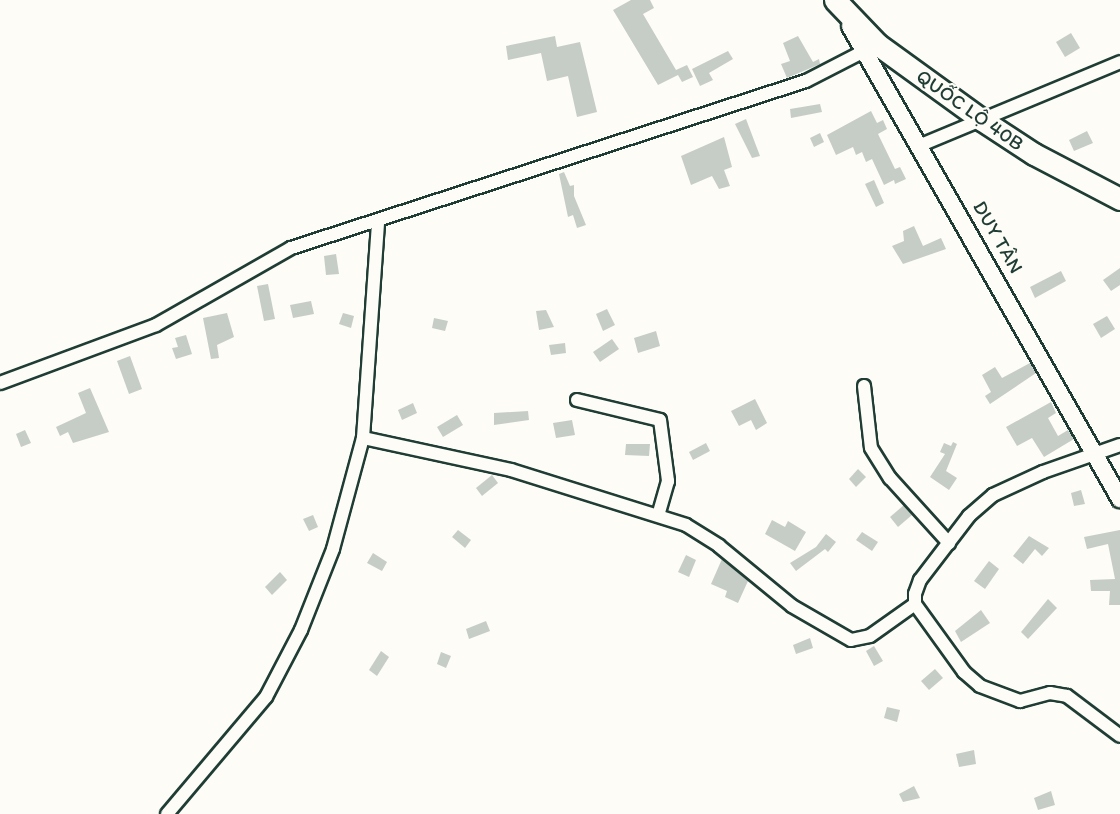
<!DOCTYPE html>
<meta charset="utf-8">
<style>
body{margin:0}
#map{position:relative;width:1120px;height:814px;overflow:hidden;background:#fdfcf7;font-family:Itim,sans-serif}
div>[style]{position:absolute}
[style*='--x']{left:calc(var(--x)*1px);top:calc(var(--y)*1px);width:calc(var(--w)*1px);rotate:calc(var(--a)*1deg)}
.building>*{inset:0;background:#c6cdc7}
.roads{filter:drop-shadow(2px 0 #1f3d34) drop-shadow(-2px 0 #1f3d34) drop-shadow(0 2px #1f3d34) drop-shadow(0 -2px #1f3d34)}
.street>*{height:12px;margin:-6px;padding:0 6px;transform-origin:6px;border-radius:6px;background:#fdfcf7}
.secondary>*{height:16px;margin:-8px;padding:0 8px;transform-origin:8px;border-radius:8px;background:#fdfcf7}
.highway>*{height:21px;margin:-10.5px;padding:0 10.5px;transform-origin:10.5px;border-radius:10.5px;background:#fdfcf7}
span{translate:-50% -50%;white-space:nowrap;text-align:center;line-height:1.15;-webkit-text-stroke:4.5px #fdfcf7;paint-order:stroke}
.street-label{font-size:20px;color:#1f3d34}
</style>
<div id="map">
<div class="building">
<div style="clip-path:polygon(631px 0,650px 0,654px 8px,643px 14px,676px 70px,687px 65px,693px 77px,682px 82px,678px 75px,658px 85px,613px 10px)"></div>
<div style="clip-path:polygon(1071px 33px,1080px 48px,1065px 57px,1056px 42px)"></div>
<div style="clip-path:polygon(555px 36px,557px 47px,580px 42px,597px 112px,577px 117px,568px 76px,547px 81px,541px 53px,508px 60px,506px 46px)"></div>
<div style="clip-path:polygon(798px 36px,813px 62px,819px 59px,820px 64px,787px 78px,781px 64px,790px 61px,783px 43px)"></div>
<div style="clip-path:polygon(728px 51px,733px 59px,709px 73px,713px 80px,700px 86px,692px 69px)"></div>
<div style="clip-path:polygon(820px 104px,822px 112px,791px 118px,790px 109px)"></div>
<div style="clip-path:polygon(871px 111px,877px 123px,883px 120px,887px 129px,878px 134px,895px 169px,900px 167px,906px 179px,895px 184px,894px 180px,884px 185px,872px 159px,866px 162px,862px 152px,856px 155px,853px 147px,836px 155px,827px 135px)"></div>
<div style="clip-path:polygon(746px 119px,760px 156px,752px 158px,735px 124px)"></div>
<div style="clip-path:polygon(1087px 131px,1093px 143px,1074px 151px,1069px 140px)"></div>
<div style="clip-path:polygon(820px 133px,824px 142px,814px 147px,810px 138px)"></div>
<div style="clip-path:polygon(724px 137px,732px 167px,724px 170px,730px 186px,719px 189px,712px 176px,691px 185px,681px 156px)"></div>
<div style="clip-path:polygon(564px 172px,570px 186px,574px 185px,574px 196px,586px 225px,577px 228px,573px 215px,568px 217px,559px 174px)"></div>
<div style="clip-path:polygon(874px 180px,884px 203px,876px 207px,865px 184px)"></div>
<div style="clip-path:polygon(914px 226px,923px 246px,941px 238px,946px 249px,903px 264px,892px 246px,904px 241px,903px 231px)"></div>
<div style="clip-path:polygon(336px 254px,339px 274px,326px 275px,324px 256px)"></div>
<div style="clip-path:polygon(1120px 268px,1120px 285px,1111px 291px,1103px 280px)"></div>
<div style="clip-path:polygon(1061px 271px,1066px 281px,1035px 298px,1030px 287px)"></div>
<div style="clip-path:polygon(268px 284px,275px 319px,264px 321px,257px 286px)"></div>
<div style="clip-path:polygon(311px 301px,314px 314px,293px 318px,290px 305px)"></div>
<div style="clip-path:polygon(607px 309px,615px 325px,603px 331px,596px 314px)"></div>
<div style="clip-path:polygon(546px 310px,554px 327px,539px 330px,536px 311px)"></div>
<div style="clip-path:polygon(227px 313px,234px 337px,217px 345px,219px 358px,211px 359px,203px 318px)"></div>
<div style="clip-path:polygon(343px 313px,354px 316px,351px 328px,339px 324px)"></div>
<div style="clip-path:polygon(1107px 316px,1115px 329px,1101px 338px,1093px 324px)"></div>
<div style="clip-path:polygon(434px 318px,448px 321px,445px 331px,432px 328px)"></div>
<div style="clip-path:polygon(656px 331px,660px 346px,638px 353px,634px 338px)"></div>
<div style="clip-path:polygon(186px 335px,192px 354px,176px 359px,172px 348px,178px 347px,175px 338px)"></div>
<div style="clip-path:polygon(612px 339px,619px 349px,600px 362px,593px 352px)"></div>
<div style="clip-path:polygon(565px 343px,566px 353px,551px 355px,549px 345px)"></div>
<div style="clip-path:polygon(130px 356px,142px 389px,129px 394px,117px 361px)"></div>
<div style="clip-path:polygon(1030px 363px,1036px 373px,990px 404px,985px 396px,991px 392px,982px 375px,995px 367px,1002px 378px)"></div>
<div style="clip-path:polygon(90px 388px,109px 432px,73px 443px,68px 432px,60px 436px,56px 427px,86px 413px,78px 393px)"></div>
<div style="clip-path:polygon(755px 399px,767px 423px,756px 430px,751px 420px,739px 426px,731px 411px)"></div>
<div style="clip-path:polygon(1051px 402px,1056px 413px,1048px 418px,1058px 436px,1068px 430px,1074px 439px,1044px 457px,1032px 438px,1017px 446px,1006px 427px)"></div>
<div style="clip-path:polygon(413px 403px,417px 413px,402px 420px,398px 410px)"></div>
<div style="clip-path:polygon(528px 411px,529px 420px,494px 425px,494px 413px)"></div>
<div style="clip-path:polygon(457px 415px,463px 425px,443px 437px,437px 427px)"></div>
<div style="clip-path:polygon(572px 420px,575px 435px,556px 438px,553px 423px)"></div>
<div style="clip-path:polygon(25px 430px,31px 443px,21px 447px,16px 434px)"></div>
<div style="clip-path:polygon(953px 442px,957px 444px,946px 471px,957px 478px,949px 490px,930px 477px,945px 454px,940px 452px,944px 443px,951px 446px)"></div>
<div style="clip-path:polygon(706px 443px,710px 451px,693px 460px,689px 452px)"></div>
<div style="clip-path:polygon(626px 444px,650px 444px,649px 456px,625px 455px)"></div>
<div style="clip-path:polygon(858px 469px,866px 477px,856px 487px,849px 479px)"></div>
<div style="clip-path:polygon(492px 475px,498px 483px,482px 496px,476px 488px)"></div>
<div style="clip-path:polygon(1081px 490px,1085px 504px,1074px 506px,1071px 493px)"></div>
<div style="clip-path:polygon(904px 505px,912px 515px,898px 527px,890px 517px)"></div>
<div style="clip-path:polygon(313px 515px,318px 527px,309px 531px,303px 519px)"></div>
<div style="clip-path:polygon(772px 520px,785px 527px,788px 521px,806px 532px,795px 551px,765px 534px)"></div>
<div style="clip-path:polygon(458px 530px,471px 540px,465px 548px,452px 537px)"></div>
<div style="clip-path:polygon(1120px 530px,1120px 605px,1109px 605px,1110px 591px,1091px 591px,1090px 580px,1115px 579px,1108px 544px,1087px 549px,1084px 537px)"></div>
<div style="clip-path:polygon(862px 532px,878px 542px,872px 551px,856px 540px)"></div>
<div style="clip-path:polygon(826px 534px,836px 542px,828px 552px,825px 549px,796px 571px,790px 563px,816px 547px)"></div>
<div style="clip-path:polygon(1029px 536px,1049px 548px,1042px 556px,1035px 549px,1023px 564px,1013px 556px)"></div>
<div style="clip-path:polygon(373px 553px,387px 562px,382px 571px,367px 563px)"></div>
<div style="clip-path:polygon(686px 555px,696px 560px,689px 577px,678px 572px)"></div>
<div style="clip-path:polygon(722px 559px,748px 581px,738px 603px,725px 597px,727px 591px,711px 584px)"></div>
<div style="clip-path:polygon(989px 561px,999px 569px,985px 589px,974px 581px)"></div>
<div style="clip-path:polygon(280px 572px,287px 580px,272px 595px,265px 587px)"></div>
<div style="clip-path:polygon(1048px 599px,1057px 608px,1028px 639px,1021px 632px)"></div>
<div style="clip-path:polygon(981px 610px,990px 623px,961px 642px,955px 631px)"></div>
<div style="clip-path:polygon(486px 621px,490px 631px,469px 639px,466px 629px)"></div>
<div style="clip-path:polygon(810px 638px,813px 648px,796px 654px,793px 645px)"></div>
<div style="clip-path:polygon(874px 646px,883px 661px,874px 666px,866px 651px)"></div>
<div style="clip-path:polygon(381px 651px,389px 657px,377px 676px,369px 670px)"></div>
<div style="clip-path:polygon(441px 652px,451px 656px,446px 668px,437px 664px)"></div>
<div style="clip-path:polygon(935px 669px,943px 678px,929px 690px,921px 681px)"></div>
<div style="clip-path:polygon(887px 707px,900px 710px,897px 722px,884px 718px)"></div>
<div style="clip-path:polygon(974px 750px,976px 764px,959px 767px,956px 754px)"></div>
<div style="clip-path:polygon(914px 786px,920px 798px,903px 802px,899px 794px)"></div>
<div style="clip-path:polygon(1051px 791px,1055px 805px,1038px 810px,1034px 798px)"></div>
</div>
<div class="roads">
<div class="street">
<div style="--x:921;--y:145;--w:216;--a:-22.6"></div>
<div style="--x:0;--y:383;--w:166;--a:-20.4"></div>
<div style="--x:156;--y:325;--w:155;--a:-29.7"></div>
<div style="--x:291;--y:248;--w:541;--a:-17.97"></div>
<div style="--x:806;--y:81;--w:68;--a:-27.3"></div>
<div style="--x:864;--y:386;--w:62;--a:83.6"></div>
<div style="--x:871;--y:448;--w:36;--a:58"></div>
<div style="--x:890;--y:478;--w:88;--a:47.8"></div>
<div style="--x:577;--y:400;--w:85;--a:13.5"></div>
<div style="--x:660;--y:420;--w:62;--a:82.5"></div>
<div style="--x:668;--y:481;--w:35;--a:106"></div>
<div style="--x:363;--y:438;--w:151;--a:12.2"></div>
<div style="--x:511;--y:470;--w:183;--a:17.4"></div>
<div style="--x:686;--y:525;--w:39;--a:32"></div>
<div style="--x:719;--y:546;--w:94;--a:39.4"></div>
<div style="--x:792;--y:606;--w:68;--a:30"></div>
<div style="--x:851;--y:640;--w:19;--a:-12"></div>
<div style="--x:870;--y:636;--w:55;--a:-35.4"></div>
<div style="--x:1120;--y:445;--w:82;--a:160.7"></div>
<div style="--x:1043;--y:472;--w:55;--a:155.3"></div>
<div style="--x:993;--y:495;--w:32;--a:139"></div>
<div style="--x:969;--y:516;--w:81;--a:127.4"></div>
<div style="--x:920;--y:580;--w:15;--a:110"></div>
<div style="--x:915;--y:594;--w:10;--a:90"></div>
<div style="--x:915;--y:604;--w:84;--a:54.2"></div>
<div style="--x:964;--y:672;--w:21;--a:41"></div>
<div style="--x:980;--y:686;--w:43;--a:20.6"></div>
<div style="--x:1020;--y:701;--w:31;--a:-15"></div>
<div style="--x:1050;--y:693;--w:17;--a:10"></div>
<div style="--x:1067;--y:696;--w:66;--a:37"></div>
<div style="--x:167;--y:814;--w:153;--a:-49.8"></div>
<div style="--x:266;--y:697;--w:76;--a:-62.4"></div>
<div style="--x:301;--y:630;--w:87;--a:-68.4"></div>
<div style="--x:333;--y:549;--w:115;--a:-74.9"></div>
<div style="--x:363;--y:438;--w:218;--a:-86"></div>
</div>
<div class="secondary">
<div style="--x:850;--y:26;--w:545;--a:60.28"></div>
</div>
<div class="highway">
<div style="--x:835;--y:0;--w:61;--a:46.3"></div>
<div style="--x:877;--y:44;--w:130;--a:35.9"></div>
<div style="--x:982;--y:120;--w:62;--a:33.2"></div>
<div style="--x:1034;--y:154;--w:97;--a:27.6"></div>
</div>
</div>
<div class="street-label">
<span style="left:970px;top:110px;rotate:35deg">QUỐC LỘ 40B</span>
<span style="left:998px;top:237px;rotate:60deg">DUY TÂN</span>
</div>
</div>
